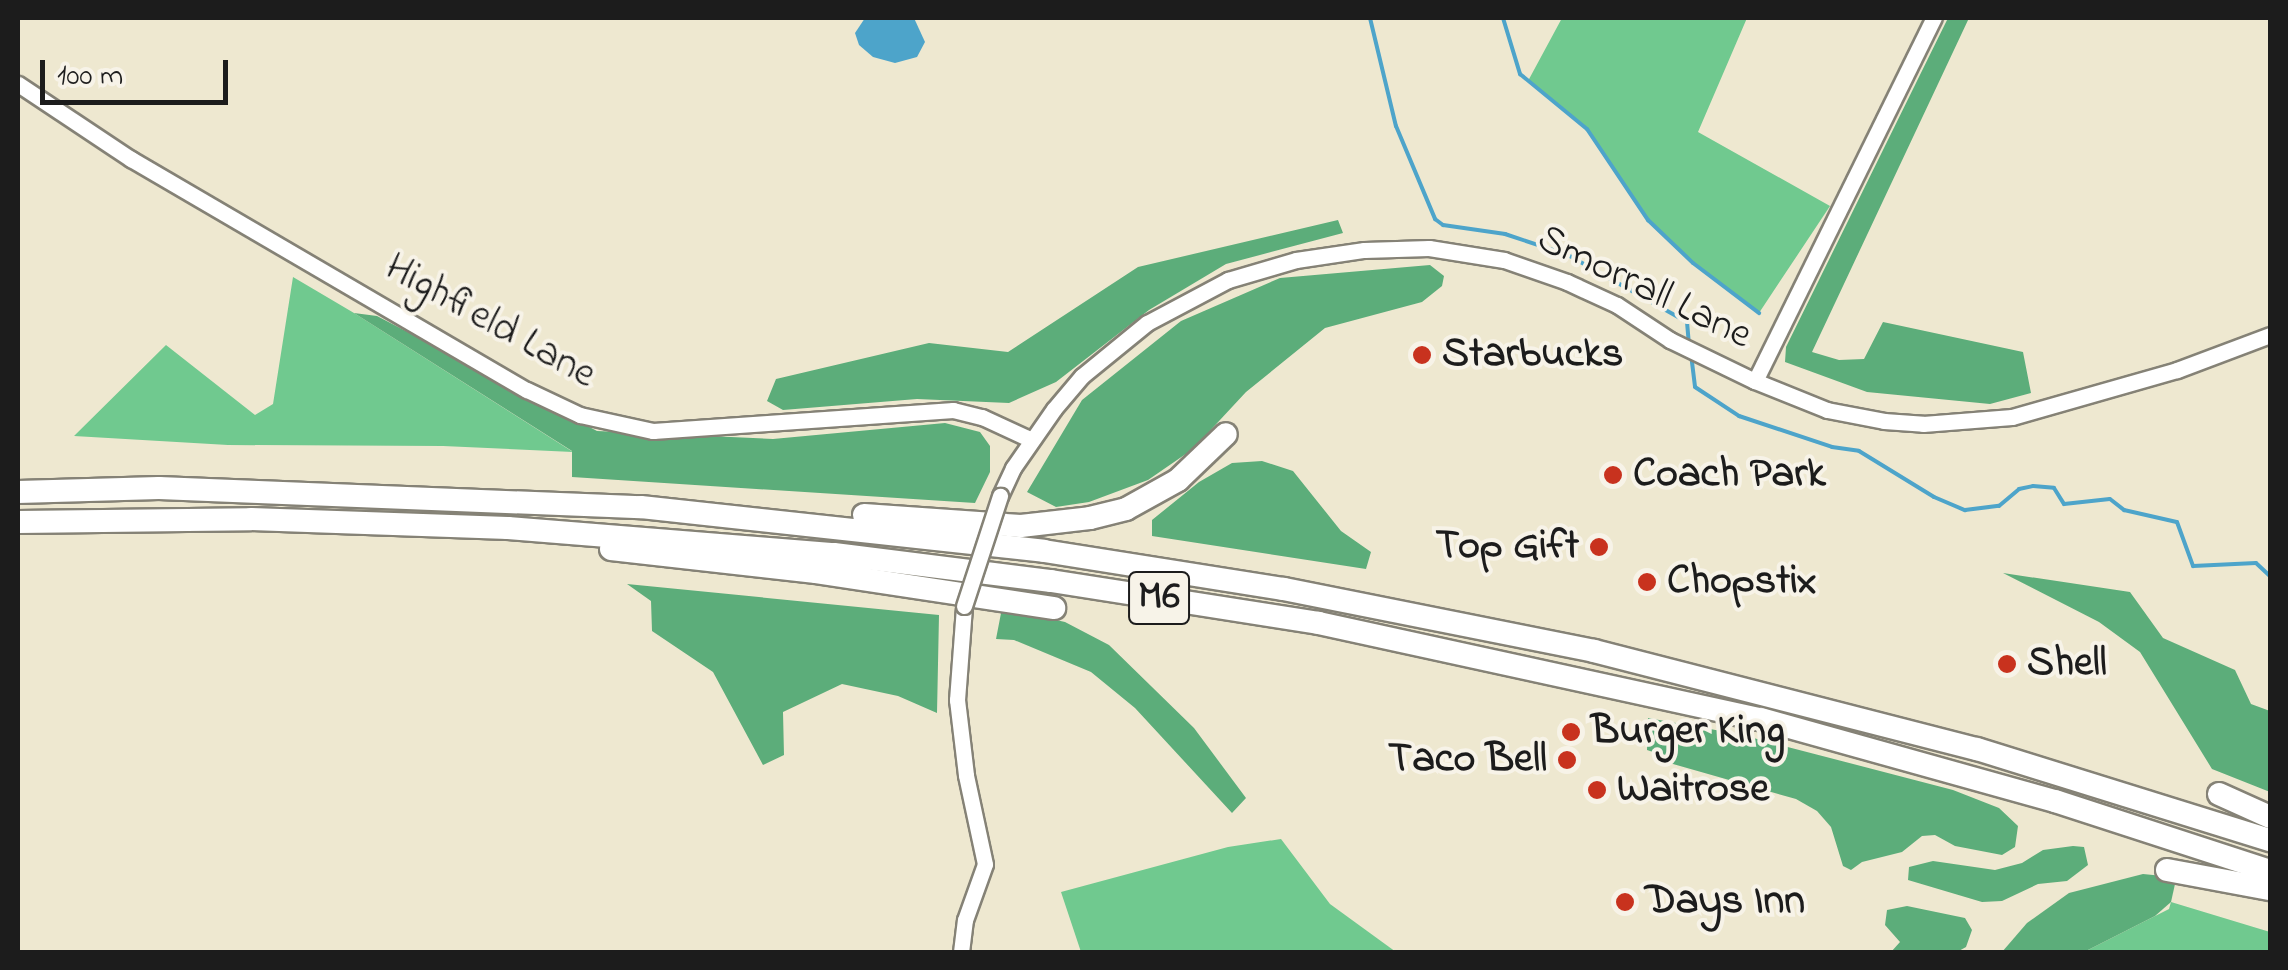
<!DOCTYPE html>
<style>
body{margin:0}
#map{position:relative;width:2288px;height:970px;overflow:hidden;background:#eee8d0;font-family:"Indie Flower",sans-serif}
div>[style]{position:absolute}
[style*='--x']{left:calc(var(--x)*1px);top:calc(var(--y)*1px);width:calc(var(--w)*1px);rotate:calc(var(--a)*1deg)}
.green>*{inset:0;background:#70c98f}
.forest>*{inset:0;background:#5cad7a}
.water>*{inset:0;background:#4da4ca}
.stream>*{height:4px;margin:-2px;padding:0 2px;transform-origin:2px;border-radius:2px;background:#4da4ca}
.roads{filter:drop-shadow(2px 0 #858276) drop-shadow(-2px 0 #858276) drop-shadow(0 2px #858276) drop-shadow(0 -2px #858276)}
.minor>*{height:15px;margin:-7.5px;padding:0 7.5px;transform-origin:7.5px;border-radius:7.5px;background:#fff}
.highway>*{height:22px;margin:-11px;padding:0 11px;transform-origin:11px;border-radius:11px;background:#fff}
.bridges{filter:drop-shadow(2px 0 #858276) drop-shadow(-2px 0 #858276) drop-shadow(0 2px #858276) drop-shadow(0 -2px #858276)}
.minor-bridge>*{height:15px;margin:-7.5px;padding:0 7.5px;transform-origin:7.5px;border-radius:7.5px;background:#fff}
.dots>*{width:28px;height:28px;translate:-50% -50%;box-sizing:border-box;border:5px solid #f7f3e8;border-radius:50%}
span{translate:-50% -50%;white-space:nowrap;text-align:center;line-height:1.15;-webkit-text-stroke:8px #f7f3e8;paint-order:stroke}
.shield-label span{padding:2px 8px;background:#f7f3e8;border:2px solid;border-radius:8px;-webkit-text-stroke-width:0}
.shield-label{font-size:40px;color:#1c1c1c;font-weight:700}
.street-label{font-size:42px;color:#1c1c1c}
.poi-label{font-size:42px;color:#1c1c1c;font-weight:700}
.left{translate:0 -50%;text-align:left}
.right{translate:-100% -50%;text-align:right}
.frame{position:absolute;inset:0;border:20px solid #1c1c1c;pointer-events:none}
.scale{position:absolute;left:40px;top:60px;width:188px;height:45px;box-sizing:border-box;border:5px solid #1c1c1c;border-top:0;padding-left:12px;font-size:30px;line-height:35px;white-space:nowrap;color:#1c1c1c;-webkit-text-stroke:8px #f7f3e8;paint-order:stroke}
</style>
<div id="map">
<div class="green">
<div style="clip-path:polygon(1562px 18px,1747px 18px,1698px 132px,1830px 206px,1759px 313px,1691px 260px,1648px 220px,1587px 129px,1528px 81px)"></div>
<div style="clip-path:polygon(293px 277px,354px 313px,573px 452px,443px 446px,228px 445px,74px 436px,166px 345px,255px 415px,273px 404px)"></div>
<div style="clip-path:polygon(1281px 839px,1330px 904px,1396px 952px,1081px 952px,1061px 892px,1228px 847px)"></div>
<div style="clip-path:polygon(2171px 902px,2270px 932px,2270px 952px,2084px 952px,2169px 909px)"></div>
</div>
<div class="forest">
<div style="clip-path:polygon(1948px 18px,1969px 18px,1812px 352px,1839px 360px,1864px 359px,1883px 322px,2023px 352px,2031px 393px,1990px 404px,1867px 392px,1785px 362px,1786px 347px)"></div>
<div style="clip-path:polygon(1338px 220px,1343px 233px,1226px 264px,1149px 310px,1056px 382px,1009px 403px,917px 399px,783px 410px,767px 401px,776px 379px,929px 343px,1008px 352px,1138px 267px)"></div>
<div style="clip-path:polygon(1430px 265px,1444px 276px,1442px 286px,1422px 302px,1325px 328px,1246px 392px,1193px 449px,1148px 480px,1089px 502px,1056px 507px,1027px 492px,1082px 400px,1181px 321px,1280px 278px)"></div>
<div style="clip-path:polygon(354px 313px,377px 316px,597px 431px,773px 439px,945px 423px,980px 432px,990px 446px,990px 472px,975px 503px,572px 477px,572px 451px)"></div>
<div style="clip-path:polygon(1262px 461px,1293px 471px,1341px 531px,1371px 552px,1366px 569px,1152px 536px,1152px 520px,1199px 482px,1232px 463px)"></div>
<div style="clip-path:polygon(2003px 573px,2130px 592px,2163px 638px,2235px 670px,2251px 704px,2270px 711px,2270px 792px,2212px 769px,2140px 652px,2099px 622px)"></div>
<div style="clip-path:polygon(627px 584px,939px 615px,937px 713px,898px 696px,842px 684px,783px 712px,784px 755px,763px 765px,713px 672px,652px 631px,651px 601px)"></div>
<div style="clip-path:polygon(1002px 608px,1065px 622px,1109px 645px,1194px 728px,1246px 798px,1232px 813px,1135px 708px,1091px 672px,1014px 640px,996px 639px)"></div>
<div style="clip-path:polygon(1648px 718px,1738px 734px,1953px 790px,1999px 808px,2018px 826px,2015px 847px,2002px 855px,1955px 846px,1935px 835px,1922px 836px,1902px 852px,1862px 862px,1851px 870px,1843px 866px,1831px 827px,1817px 811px,1796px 799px,1666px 762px,1665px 756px,1647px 750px)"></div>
<div style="clip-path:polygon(2073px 846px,2084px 847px,2088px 865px,2067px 881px,2038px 884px,2002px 901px,1982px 902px,1908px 880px,1909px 867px,1933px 861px,1995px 870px,2022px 863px,2043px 850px)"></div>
<div style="clip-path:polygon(2143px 874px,2163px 876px,2175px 884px,2171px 902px,2155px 916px,2084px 952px,2002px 952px,2027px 923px,2069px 893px)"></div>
<div style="clip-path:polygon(1907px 906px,1965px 918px,1972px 930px,1966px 947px,1957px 952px,1891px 952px,1900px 942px,1885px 925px,1887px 910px)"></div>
</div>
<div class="water">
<div style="clip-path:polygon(865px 18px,914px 18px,925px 42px,917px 57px,895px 63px,873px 57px,859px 45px,855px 33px)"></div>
</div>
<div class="stream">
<div style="--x:1370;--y:18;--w:111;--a:76.5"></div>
<div style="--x:1396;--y:126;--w:101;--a:67.2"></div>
<div style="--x:1435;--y:219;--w:10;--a:37"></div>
<div style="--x:1443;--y:225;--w:63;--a:8.3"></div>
<div style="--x:1505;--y:234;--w:66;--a:18.4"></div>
<div style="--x:1568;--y:255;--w:137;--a:29.4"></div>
<div style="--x:1687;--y:322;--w:22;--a:85"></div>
<div style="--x:1503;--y:18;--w:59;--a:73.1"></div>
<div style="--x:1520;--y:74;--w:87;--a:39.4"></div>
<div style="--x:1587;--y:129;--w:110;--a:56.2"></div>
<div style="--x:1648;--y:220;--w:62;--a:43.7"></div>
<div style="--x:1693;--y:263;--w:83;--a:37.1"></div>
<div style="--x:1691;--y:354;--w:33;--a:83"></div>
<div style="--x:1695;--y:387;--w:53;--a:33.4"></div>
<div style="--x:1739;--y:416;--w:98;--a:18.4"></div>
<div style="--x:1832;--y:447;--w:27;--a:8"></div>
<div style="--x:1859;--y:451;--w:88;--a:31.5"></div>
<div style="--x:1934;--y:497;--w:34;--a:23"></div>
<div style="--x:1965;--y:510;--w:34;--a:-7"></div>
<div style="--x:1999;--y:506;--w:26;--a:-40"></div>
<div style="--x:2019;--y:489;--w:14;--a:-12"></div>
<div style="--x:2033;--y:486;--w:21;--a:5"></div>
<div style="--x:2054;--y:488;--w:19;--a:58"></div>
<div style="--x:2064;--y:504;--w:46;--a:-6.2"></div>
<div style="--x:2110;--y:499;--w:18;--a:38"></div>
<div style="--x:2124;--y:510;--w:54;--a:12.8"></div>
<div style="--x:2177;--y:522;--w:47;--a:70"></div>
<div style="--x:2193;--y:566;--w:63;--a:-2.7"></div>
<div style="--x:2256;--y:563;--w:19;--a:43"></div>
</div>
<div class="roads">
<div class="minor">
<div style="--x:18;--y:84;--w:136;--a:33.6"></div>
<div style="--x:131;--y:159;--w:458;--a:30.3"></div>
<div style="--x:527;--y:390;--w:59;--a:25.3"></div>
<div style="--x:580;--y:415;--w:75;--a:12.4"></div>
<div style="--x:653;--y:431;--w:301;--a:-4"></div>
<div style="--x:953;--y:410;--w:30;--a:14"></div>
<div style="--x:982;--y:417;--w:55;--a:24.7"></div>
<div style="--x:1755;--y:381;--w:405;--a:-63.8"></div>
<div style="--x:1000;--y:496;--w:31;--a:-65"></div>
<div style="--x:1013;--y:468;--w:72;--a:-55.2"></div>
<div style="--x:1054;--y:409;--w:43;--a:-49.7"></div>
<div style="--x:1082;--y:376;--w:84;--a:-39.2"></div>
<div style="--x:1147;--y:323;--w:92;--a:-28"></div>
<div style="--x:1228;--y:280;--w:71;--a:-16.4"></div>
<div style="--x:1296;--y:260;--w:69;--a:-8.4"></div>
<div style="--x:1364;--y:250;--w:65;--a:-1.8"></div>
<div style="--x:1429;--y:248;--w:76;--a:9.1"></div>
<div style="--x:1504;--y:260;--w:67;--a:19.2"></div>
<div style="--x:1567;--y:282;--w:55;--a:24.7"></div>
<div style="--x:1617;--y:305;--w:64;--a:33.4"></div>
<div style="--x:1670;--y:340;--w:94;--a:25.8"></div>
<div style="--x:1755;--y:381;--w:78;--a:21.9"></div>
<div style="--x:1827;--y:410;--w:58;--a:10.9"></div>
<div style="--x:1884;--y:421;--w:39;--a:4"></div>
<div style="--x:1923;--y:424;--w:89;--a:-4.5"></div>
<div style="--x:2012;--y:417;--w:172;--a:-15.9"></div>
<div style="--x:2177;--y:370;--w:99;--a:-20.6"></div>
<div style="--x:961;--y:952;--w:32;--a:-83"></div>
<div style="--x:965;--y:920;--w:59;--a:-70.3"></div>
<div style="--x:985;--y:864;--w:91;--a:-102.1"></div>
<div style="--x:966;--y:775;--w:76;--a:-96.8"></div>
<div style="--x:957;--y:700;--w:94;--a:-85.7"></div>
</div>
<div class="highway">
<div style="--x:18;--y:492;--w:141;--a:-1.6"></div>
<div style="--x:159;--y:488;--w:482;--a:2.3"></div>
<div style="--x:641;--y:507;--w:405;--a:6.2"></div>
<div style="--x:1044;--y:551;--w:243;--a:9"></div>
<div style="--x:1284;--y:589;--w:316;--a:11.3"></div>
<div style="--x:1594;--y:651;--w:395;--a:14.4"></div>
<div style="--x:1977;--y:749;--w:307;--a:17.3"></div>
<div style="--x:864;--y:515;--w:157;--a:4"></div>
<div style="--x:1021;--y:526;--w:69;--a:-6.6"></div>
<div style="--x:1090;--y:518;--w:37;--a:-14"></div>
<div style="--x:1126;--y:509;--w:60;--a:-29.1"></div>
<div style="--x:1178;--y:480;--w:66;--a:-43.8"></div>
<div style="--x:18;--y:522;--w:233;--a:-0.7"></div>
<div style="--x:251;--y:519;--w:257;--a:2"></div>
<div style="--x:508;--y:528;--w:327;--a:4.6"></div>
<div style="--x:834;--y:554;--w:219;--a:7.1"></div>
<div style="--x:1051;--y:581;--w:271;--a:8.9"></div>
<div style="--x:1319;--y:623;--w:452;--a:12.3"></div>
<div style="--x:1761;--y:719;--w:305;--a:15.6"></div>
<div style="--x:2055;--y:801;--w:226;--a:18"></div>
<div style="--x:611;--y:549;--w:206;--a:6.4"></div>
<div style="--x:816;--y:572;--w:241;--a:8.6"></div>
<div style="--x:2219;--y:794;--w:56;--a:24.3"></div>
<div style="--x:2167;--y:870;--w:105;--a:10.5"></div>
</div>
</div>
<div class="bridges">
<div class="minor-bridge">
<div style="--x:964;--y:606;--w:116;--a:-71.9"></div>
</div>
</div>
<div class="dots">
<div style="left:1422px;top:355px;background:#c8321e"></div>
<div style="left:1613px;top:475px;background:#c8321e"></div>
<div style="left:1599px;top:547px;background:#c8321e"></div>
<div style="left:1647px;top:582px;background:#c8321e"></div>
<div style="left:2007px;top:664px;background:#c8321e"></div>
<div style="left:1571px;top:732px;background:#c8321e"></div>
<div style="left:1567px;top:760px;background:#c8321e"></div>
<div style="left:1597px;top:790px;background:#c8321e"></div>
<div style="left:1625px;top:902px;background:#c8321e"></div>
</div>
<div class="shield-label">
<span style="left:1159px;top:598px">M6</span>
</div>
<div class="street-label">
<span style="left:1644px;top:288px;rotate:26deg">Smorrall Lane</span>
<span style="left:490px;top:322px;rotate:29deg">Highfield Lane</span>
</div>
<div class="poi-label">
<span class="left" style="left:1442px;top:355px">Starbucks</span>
<span class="left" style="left:1633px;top:475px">Coach Park</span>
<span class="right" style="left:1579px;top:547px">Top Gift</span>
<span class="left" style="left:1667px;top:582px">Chopstix</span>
<span class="left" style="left:2027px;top:664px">Shell</span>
<span class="left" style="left:1591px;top:732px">Burger King</span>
<span class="right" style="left:1547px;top:760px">Taco Bell</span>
<span class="left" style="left:1617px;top:790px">Waitrose</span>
<span class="left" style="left:1645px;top:902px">Days Inn</span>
</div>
<div class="frame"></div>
<div class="scale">100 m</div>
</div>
